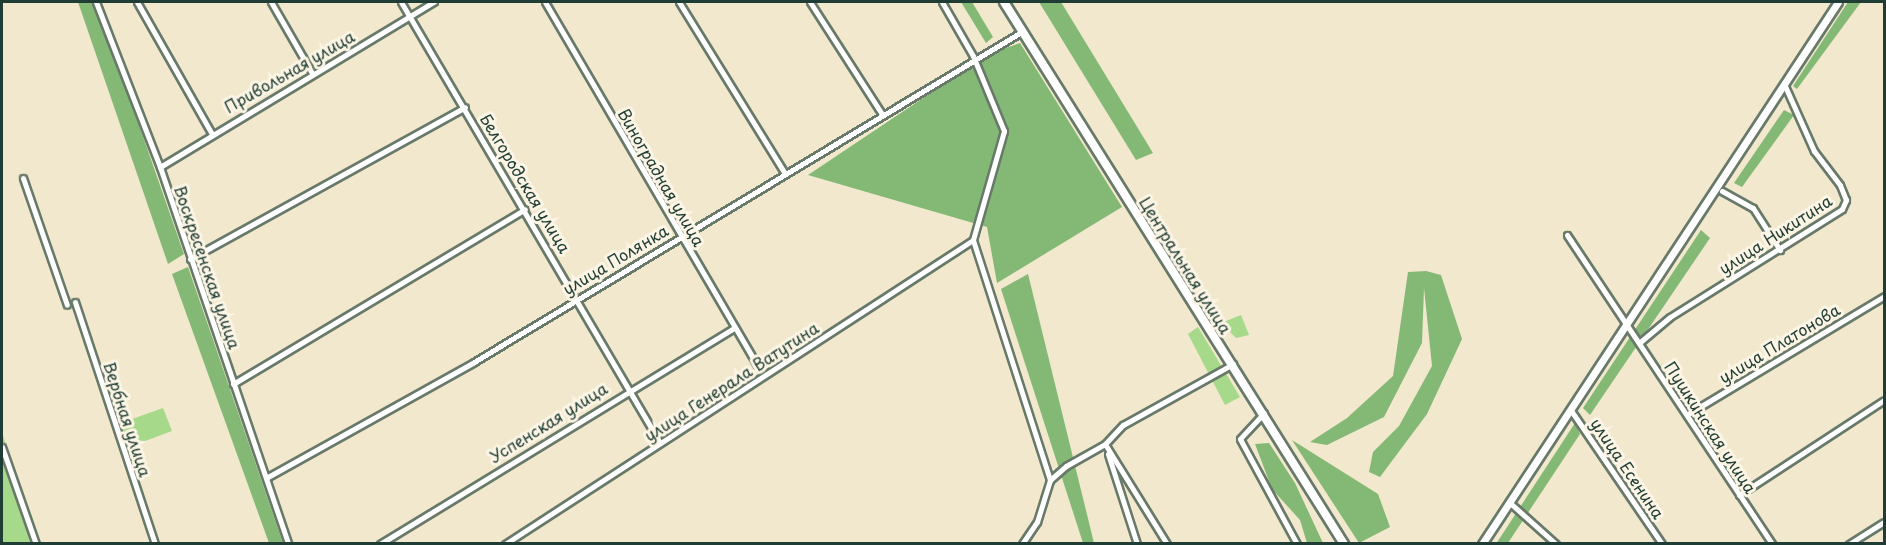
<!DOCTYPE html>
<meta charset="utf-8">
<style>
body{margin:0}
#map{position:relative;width:1886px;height:545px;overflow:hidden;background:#f1e8cd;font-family:"Playpen Sans",sans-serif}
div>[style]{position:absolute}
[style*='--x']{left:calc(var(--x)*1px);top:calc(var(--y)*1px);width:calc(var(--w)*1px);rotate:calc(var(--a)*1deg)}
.green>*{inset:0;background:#a6d989}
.forest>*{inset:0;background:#84b975}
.roads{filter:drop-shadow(2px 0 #68796a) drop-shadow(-2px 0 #68796a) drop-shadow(0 2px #68796a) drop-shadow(0 -2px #68796a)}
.minor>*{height:5px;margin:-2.5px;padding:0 2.5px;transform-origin:2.5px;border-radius:2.5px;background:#fff}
.tertiary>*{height:7px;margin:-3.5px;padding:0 3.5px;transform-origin:3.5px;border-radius:3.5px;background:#fff}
.secondary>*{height:8px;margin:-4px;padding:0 4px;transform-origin:4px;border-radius:4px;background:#fff}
span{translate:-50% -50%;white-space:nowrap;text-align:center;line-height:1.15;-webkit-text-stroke:6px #fcf5e5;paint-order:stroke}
.street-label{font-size:16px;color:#1f3d34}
.frame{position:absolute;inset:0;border:3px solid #1f3d34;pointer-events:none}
</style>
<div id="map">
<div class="green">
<div style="clip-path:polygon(1241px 315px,1249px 335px,1236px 338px,1221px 323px)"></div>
<div style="clip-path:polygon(1198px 327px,1240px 397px,1225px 405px,1188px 334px)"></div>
<div style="clip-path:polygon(163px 408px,172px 431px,129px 447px,121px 423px)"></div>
<div style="clip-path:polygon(2px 433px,41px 543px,2px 543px)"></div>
</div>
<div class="forest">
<div style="clip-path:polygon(78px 2px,96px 2px,184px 254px,168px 264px)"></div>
<div style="clip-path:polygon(961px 2px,972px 2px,993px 37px,986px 43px)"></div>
<div style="clip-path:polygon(1039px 2px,1061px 2px,1153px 153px,1136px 160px)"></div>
<div style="clip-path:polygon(1848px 2px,1861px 2px,1797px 89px,1793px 86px)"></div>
<div style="clip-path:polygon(1020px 43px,1122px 207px,997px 283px,987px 227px,808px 175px,989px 54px)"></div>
<div style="clip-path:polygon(1784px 110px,1794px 115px,1742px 187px,1734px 183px)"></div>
<div style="clip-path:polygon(1701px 230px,1710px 238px,1590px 415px,1583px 408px)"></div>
<div style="clip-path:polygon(188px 267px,283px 543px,269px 543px,172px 274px)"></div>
<div style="clip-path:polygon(1426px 271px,1441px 275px,1462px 339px,1427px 414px,1380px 477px,1369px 472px,1373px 452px,1399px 426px,1432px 366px,1424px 288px,1422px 343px,1384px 417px,1327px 445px,1310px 442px,1347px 418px,1393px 376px,1408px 272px)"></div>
<div style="clip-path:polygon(1028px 274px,1094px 543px,1083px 543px,1001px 289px)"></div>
<div style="clip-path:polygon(1575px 423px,1580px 434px,1508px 543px,1496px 544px)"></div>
<div style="clip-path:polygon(1292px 440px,1378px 494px,1390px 527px,1359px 543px)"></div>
<div style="clip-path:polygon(1269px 443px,1295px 483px,1323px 543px,1307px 543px,1300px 520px,1272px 489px,1255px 444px)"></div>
</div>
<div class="roads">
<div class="minor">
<div style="--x:96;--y:2;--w:177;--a:68.8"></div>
<div style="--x:160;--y:167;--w:398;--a:71.2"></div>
<div style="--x:137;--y:2;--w:150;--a:60.4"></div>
<div style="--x:271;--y:2;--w:82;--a:60"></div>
<div style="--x:401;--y:2;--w:511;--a:59.57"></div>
<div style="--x:545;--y:2;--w:420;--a:59.7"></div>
<div style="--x:679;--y:2;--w:200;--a:58.3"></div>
<div style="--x:810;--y:2;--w:133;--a:57.3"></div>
<div style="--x:942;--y:2;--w:62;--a:60.1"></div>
<div style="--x:973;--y:56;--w:81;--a:67.5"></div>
<div style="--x:1004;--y:131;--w:113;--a:105.9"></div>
<div style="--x:973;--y:240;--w:252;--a:72.2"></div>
<div style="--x:160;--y:167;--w:320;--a:-31.1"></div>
<div style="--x:23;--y:178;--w:134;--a:70.9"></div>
<div style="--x:1722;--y:191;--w:35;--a:29"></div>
<div style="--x:1753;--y:208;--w:50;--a:57.3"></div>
<div style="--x:1567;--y:235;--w:371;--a:56.4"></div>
<div style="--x:190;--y:259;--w:314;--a:-28.9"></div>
<div style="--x:75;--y:302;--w:255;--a:71.7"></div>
<div style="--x:1639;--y:343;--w:40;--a:-40"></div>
<div style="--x:1670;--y:317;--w:203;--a:-32.1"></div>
<div style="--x:1842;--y:209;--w:10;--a:-66"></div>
<div style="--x:1846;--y:200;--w:16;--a:-112"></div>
<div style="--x:1840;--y:185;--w:43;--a:-127.4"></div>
<div style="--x:1814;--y:151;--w:73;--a:-114.1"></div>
<div style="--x:233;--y:384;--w:340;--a:-30.9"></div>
<div style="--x:1570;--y:409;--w:163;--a:55.7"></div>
<div style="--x:1264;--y:413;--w:35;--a:133"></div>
<div style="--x:1240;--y:439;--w:119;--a:61.5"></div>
<div style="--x:1688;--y:414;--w:229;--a:-31"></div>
<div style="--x:1105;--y:444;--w:118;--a:58.2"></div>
<div style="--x:2;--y:447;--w:103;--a:70.7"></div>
<div style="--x:1108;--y:454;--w:95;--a:72.1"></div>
<div style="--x:266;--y:478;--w:238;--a:-29.1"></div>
<div style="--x:474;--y:362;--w:641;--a:-31.09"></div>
<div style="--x:1739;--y:495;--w:173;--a:-33.2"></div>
<div style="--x:1509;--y:502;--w:63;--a:41.8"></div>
<div style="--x:380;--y:544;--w:415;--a:-31.4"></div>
<div style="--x:505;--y:544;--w:558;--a:-33.01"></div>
<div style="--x:1022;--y:544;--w:27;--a:-56"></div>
<div style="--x:1037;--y:522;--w:44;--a:-72.8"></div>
<div style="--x:1050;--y:480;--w:21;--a:-41"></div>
<div style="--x:1066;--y:466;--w:45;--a:-29.4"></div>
<div style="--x:1105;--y:444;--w:26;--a:-47"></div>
<div style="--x:1123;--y:425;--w:126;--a:-29"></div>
<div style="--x:1849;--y:544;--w:41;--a:-32.2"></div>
</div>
<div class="tertiary">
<div style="--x:1482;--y:544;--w:648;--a:-56.7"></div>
</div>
<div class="secondary">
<div style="--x:1004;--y:2;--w:640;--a:57.9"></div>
</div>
</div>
<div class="street-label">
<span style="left:289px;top:71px;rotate:-30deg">Привольная улица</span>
<span style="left:662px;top:177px;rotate:60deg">Виноградная улица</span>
<span style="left:526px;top:183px;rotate:59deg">Белгородская улица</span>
<span style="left:1775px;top:234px;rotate:-33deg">улица Никитина</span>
<span style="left:615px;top:259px;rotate:-31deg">улица Полянка</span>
<span style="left:1186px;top:265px;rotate:58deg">Центральная улица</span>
<span style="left:208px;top:267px;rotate:71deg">Воскресенская улица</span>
<span style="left:1779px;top:343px;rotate:-31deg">улица Платонова</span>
<span style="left:731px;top:381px;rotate:-33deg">улица Генерала Ватутина</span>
<span style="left:128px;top:419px;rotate:72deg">Вербная улица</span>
<span style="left:548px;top:422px;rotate:-32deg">Успенская улица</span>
<span style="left:1711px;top:427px;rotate:57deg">Пушкинская улица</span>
<span style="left:1628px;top:468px;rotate:56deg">улица Есенина</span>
</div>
<div class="frame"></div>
</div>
